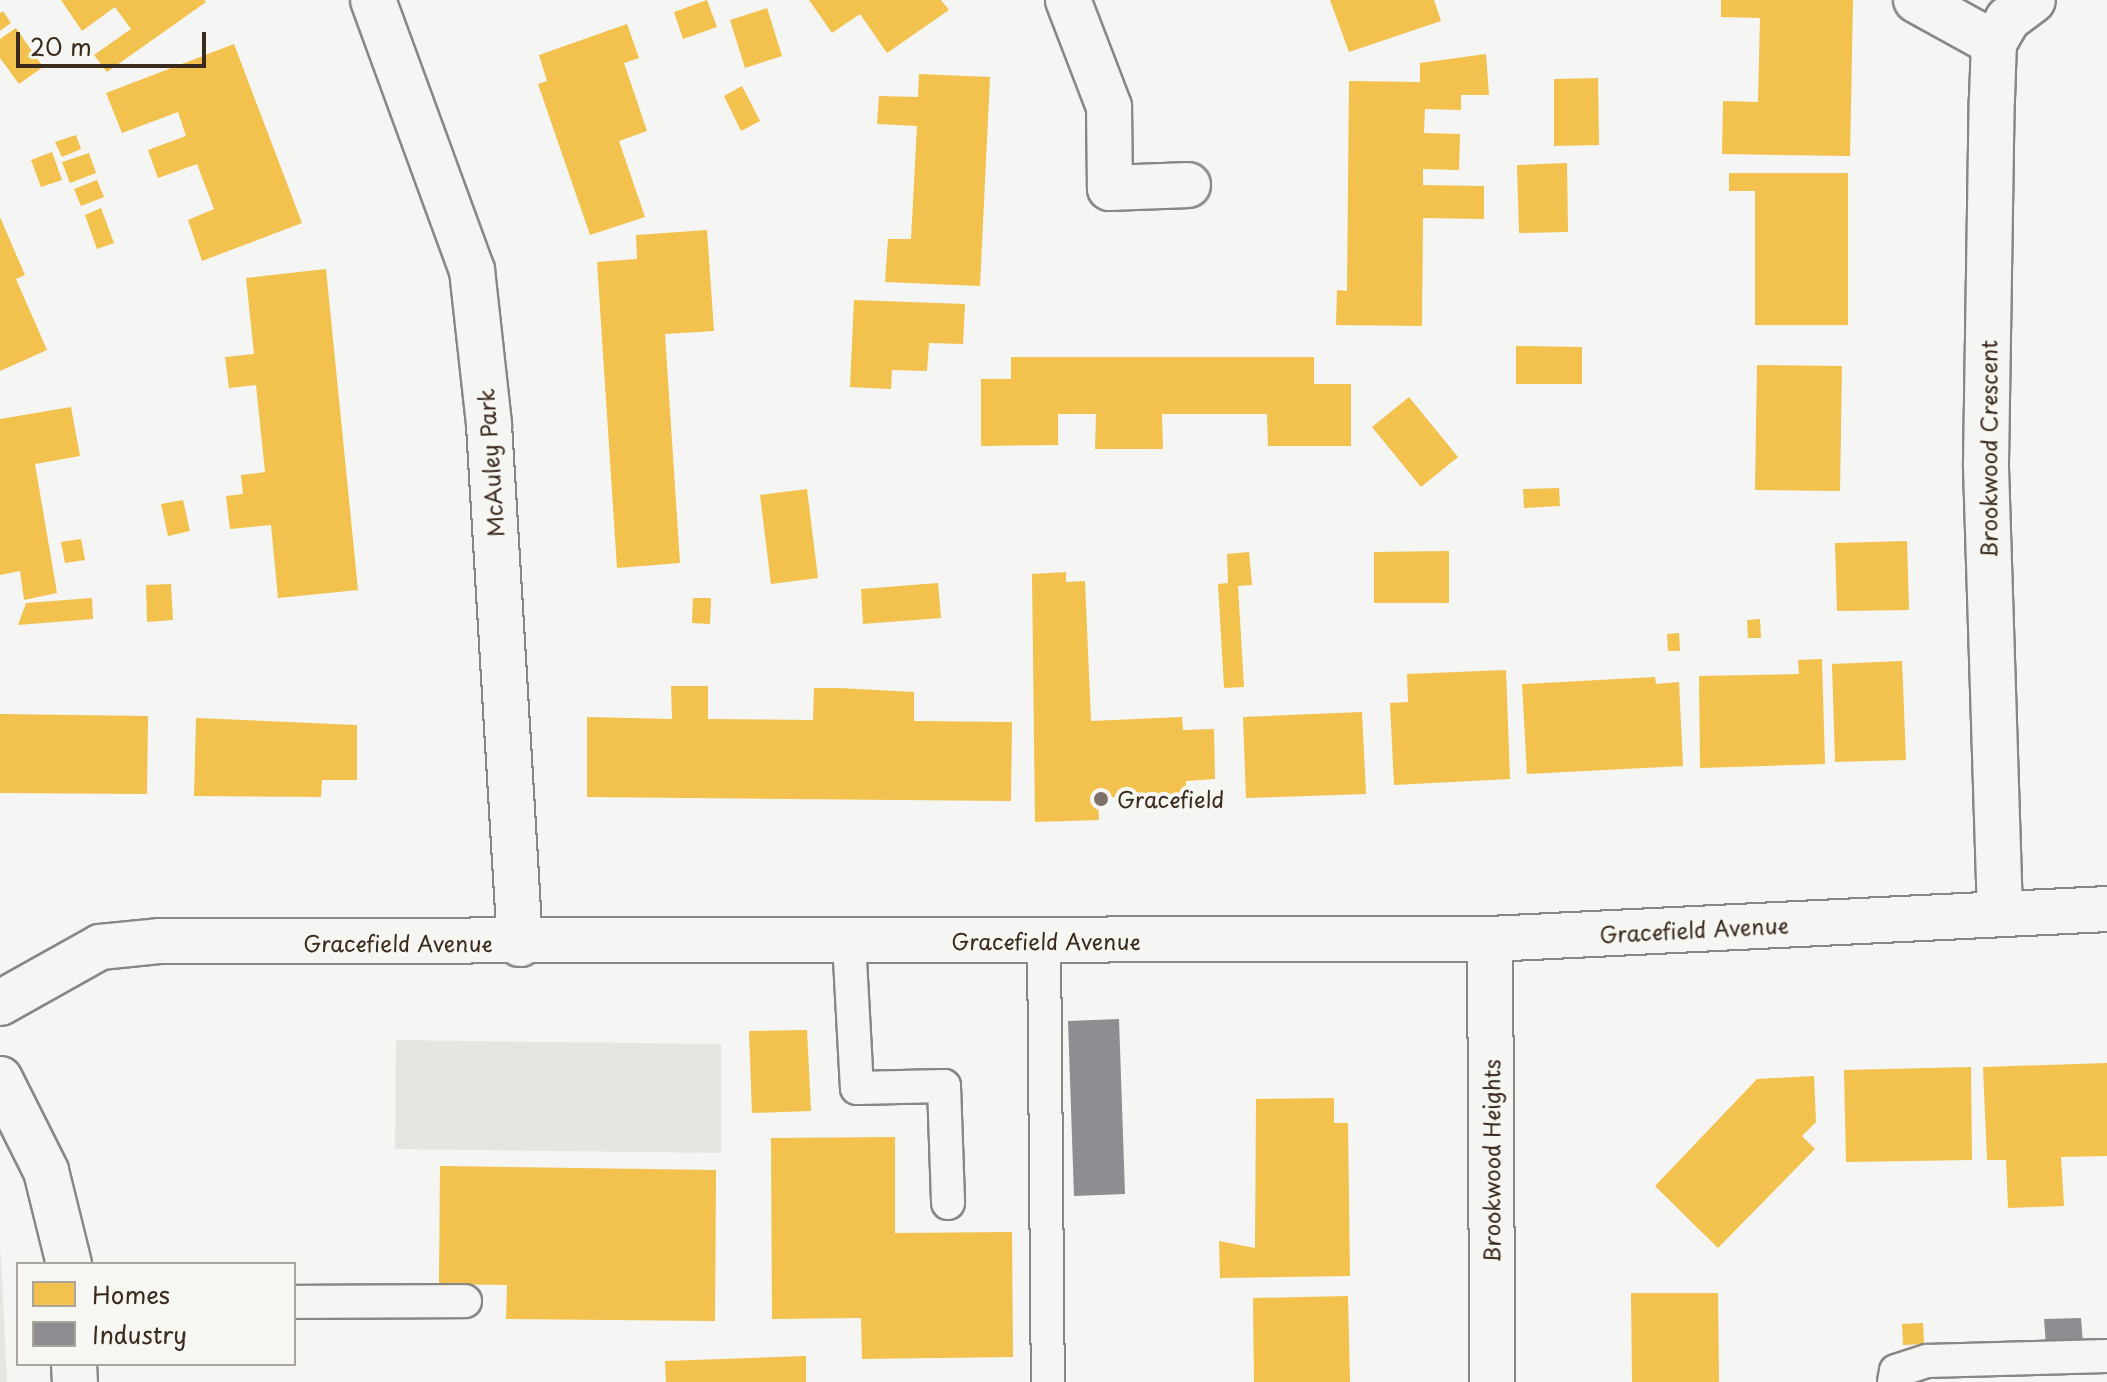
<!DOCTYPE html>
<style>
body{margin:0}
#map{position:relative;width:2107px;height:1382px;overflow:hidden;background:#f5f5f3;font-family:"Playpen Sans",sans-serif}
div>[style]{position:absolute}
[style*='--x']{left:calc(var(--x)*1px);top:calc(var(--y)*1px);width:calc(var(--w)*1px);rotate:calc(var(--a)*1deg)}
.green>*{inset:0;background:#e6e6e1}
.homes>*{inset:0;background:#f2c14e}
.industry>*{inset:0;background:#8d8d92}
.roads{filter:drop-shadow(2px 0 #8a8683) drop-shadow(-2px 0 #8a8683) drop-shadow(0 2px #8a8683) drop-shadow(0 -2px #8a8683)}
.lane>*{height:32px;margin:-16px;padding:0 16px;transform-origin:16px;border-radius:16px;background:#f5f5f3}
.street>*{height:44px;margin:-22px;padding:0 22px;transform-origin:22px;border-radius:22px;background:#f5f5f3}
.dots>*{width:22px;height:22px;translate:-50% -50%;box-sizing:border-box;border:4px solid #f6f6f2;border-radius:50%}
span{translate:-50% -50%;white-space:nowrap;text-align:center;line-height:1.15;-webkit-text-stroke:8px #f6f6f2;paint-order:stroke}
.street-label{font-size:22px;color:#3b2a1e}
.poi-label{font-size:22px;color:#3b2a1e}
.left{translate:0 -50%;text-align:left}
.legend{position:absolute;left:16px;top:1262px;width:280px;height:104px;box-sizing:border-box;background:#f6f6f2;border:2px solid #aba49d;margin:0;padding:10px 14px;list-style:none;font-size:24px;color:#3b2a1e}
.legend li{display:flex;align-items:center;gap:16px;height:40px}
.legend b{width:40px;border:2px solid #aba49d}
.scale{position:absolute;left:16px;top:32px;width:190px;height:36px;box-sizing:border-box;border:4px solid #3b2a1e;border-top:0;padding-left:10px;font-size:24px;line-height:28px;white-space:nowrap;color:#3b2a1e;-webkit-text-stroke:6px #f6f6f2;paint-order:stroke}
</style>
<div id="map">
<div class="green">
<div style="clip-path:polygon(396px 1040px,721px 1044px,721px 1153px,395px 1149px)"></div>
<div style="clip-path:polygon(0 1253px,1px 1255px,7px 1382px,0 1382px)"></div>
</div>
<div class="homes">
<div style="clip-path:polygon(61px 0,204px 0,206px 2px,107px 72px,94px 55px,131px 29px,115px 7px,82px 31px)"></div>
<div style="clip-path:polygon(707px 0,717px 27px,683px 39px,674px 12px)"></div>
<div style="clip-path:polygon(809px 0,941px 0,949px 10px,887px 53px,860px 14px,832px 33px)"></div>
<div style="clip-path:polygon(1330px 0,1434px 0,1441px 21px,1349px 52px)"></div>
<div style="clip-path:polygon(1721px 0,1853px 0,1850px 156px,1722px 154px,1723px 101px,1758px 102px,1760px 18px,1721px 17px)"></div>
<div style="clip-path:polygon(767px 8px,782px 56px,745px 68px,730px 20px)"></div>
<div style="clip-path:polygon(3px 11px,11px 23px,0 31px,0 13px)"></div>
<div style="clip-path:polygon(627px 24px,639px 58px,624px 63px,647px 131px,619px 141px,645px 217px,590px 235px,538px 84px,547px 81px,539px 55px)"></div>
<div style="clip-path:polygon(16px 28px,43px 67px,19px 84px,0 58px,0 39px)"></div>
<div style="clip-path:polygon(234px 44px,302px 223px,202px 261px,188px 220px,214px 209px,197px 164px,158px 178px,148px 150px,186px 136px,178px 112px,122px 133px,106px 93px)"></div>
<div style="clip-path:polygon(1486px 54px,1489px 95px,1461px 95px,1461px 110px,1425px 109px,1424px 133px,1460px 134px,1459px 170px,1423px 169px,1423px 185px,1484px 186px,1484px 219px,1423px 218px,1422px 326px,1336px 325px,1337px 290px,1347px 291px,1349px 81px,1420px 82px,1420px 63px)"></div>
<div style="clip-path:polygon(919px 74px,990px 77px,980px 286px,885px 282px,888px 239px,911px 239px,917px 126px,877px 124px,879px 96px,918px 97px)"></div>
<div style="clip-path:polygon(1598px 78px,1599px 145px,1554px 146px,1554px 79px)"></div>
<div style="clip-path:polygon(742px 86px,760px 121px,741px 131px,724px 96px)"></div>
<div style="clip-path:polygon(76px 135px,81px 149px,62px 157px,55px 142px)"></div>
<div style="clip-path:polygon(52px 152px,62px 180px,41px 187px,31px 160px)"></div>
<div style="clip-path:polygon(89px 153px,96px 173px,70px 183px,62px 162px)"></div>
<div style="clip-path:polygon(1567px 163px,1568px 232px,1519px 233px,1517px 165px)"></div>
<div style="clip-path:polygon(1729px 173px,1848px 173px,1848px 325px,1755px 325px,1755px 191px,1729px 191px)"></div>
<div style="clip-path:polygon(97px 180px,104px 197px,81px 206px,74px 189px)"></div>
<div style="clip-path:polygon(101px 208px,114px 243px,97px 249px,85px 215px)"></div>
<div style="clip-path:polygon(0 217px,25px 275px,16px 279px,47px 350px,0 371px)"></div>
<div style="clip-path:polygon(707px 230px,714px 331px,665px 334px,680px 563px,617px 568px,597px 262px,637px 259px,636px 235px)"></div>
<div style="clip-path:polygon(326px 269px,358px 590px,278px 598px,271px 525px,230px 529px,226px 496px,243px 494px,241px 475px,265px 472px,256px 385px,229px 388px,225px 357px,254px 354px,246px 278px)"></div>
<div style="clip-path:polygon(854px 300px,965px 304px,963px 344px,929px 343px,927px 371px,892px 370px,891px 389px,850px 387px)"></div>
<div style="clip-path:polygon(1516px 346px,1582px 347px,1582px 384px,1516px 384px)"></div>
<div style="clip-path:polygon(1011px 357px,1314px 357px,1314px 384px,1351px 384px,1351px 446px,1268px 446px,1267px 414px,1162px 414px,1163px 449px,1095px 449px,1096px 414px,1058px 414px,1058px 445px,981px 446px,981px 379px,1011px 379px)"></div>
<div style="clip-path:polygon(1757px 365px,1842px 366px,1840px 491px,1755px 490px)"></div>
<div style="clip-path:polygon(1409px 397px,1458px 457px,1421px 487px,1372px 427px)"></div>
<div style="clip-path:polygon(71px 407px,80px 456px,35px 464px,57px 593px,24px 600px,20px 571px,0 575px,0 419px)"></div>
<div style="clip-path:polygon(1559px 488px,1560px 506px,1524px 508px,1523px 489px)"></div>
<div style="clip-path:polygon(807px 489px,818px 578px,771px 584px,760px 495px)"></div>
<div style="clip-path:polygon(183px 500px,190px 531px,168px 536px,161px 504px)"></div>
<div style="clip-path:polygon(81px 539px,85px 560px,65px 563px,61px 542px)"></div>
<div style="clip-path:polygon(1907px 541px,1909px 610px,1837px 611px,1835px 543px)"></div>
<div style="clip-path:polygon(1449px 551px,1449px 603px,1374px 603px,1374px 552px)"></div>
<div style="clip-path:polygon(1249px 552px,1252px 585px,1238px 586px,1244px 687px,1224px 688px,1218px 584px,1228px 583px,1227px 554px)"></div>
<div style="clip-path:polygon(1066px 572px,1066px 582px,1085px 581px,1091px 721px,1182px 717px,1183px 730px,1214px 729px,1215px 779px,1186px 781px,1186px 794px,1098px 798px,1099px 820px,1035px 822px,1032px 574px)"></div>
<div style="clip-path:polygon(938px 583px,941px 618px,863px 624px,861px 589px)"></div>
<div style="clip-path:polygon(171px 584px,173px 620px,147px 622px,146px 585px)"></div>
<div style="clip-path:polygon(92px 598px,93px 619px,18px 625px,26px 603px)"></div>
<div style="clip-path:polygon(693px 598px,711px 598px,710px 624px,692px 623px)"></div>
<div style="clip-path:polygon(1760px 619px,1761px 638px,1748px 638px,1747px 620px)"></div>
<div style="clip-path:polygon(1679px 633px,1680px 651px,1668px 651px,1667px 634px)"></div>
<div style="clip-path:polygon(1822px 659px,1825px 764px,1700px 768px,1699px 676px,1799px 674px,1798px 660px)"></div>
<div style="clip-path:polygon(1902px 661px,1906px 760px,1835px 762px,1832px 664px)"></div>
<div style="clip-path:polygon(1506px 670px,1510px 779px,1394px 785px,1390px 703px,1408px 702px,1407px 674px)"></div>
<div style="clip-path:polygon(1655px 677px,1656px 684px,1679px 682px,1683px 766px,1527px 774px,1522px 684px)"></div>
<div style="clip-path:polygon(671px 686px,708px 686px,708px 719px,813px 720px,814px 688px,839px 688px,914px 692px,914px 721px,1012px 722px,1011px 801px,587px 797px,587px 717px,672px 719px)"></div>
<div style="clip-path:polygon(1362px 712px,1366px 794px,1246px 798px,1243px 717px)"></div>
<div style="clip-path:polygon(0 714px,148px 716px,147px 794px,0 793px)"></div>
<div style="clip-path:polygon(196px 718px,357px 725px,357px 780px,322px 780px,321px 797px,194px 796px)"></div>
<div style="clip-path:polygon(807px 1030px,811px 1111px,752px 1113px,749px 1031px)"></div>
<div style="clip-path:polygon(2107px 1063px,2107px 1156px,2061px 1157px,2064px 1206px,2008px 1208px,2006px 1160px,1987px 1160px,1983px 1067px)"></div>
<div style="clip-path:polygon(1971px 1067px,1972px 1160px,1846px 1162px,1844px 1070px)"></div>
<div style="clip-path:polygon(1814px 1076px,1816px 1122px,1802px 1136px,1815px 1149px,1718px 1248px,1655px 1186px,1757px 1079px)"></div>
<div style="clip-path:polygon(1334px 1098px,1334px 1123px,1348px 1123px,1350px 1276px,1220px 1278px,1219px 1241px,1255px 1248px,1256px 1099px)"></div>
<div style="clip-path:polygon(895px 1137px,895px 1233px,1012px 1232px,1013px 1357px,862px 1359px,861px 1318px,772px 1319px,771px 1138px)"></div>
<div style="clip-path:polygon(440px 1166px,716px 1170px,715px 1321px,506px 1319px,507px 1285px,439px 1284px)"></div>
<div style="clip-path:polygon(1631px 1293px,1718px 1293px,1719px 1382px,1632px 1382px)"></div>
<div style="clip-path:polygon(1348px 1296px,1350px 1382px,1254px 1382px,1253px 1298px)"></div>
<div style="clip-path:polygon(1923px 1323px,1924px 1344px,1903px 1345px,1902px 1324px)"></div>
<div style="clip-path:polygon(806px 1356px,806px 1382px,666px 1382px,665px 1361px)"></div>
</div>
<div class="industry">
<div style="clip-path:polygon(1119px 1019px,1125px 1194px,1074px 1196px,1068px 1021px)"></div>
<div style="clip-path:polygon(2081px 1318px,2083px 1344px,2046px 1345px,2044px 1319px)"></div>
</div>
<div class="roads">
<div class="lane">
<div style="--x:849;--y:941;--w:147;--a:86.9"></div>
<div style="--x:857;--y:1088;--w:87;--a:-1.3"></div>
<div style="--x:944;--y:1086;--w:117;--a:88"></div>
<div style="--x:1044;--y:941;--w:441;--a:89.5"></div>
<div style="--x:294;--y:1302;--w:171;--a:-0.3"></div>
<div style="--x:1894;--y:1382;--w:11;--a:-80"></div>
<div style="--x:1896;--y:1371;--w:33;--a:-18"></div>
<div style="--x:1927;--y:1361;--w:180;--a:-1.6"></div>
</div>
<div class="street">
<div style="--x:373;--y:0;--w:288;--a:69.9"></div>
<div style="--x:472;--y:270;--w:156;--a:83.7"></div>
<div style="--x:489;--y:425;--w:520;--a:86.58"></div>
<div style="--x:1068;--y:0;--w:115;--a:69"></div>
<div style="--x:1109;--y:107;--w:81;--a:89.3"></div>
<div style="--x:1110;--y:188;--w:78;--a:-2.2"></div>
<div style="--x:1916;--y:0;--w:89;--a:28.9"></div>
<div style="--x:2000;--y:913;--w:450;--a:-91.8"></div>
<div style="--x:1986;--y:463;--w:364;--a:-89.1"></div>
<div style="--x:1992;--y:99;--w:56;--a:-88"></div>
<div style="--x:1994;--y:43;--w:28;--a:-60"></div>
<div style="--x:2008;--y:19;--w:31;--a:-37"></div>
<div style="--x:1490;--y:939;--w:443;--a:89.7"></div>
<div style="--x:0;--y:1003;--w:115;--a:-29.2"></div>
<div style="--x:100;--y:947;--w:59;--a:-5.8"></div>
<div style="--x:159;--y:941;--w:1331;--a:-0.09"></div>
<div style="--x:1490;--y:939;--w:618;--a:-2.78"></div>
<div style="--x:0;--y:1079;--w:103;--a:63.4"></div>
<div style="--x:46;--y:1171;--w:96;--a:76.1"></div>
<div style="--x:74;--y:1364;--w:18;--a:87"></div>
</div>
</div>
<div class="dots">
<div style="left:1101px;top:799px;background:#7c7169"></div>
</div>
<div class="street-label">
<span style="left:1988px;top:449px;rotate:-90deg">Brookwood Crescent</span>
<span style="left:490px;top:463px;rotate:-94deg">McAuley Park</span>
<span style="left:1694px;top:929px;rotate:-3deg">Gracefield Avenue</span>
<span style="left:1046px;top:941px">Gracefield Avenue</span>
<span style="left:398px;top:943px">Gracefield Avenue</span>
<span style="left:1491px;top:1161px;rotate:-90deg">Brookwood Heights</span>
</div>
<div class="poi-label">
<span class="left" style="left:1117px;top:799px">Gracefield</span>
</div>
<ul class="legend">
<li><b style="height:22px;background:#f2c14e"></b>Homes</li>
<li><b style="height:22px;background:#8d8d92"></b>Industry</li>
</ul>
<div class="scale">20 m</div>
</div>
